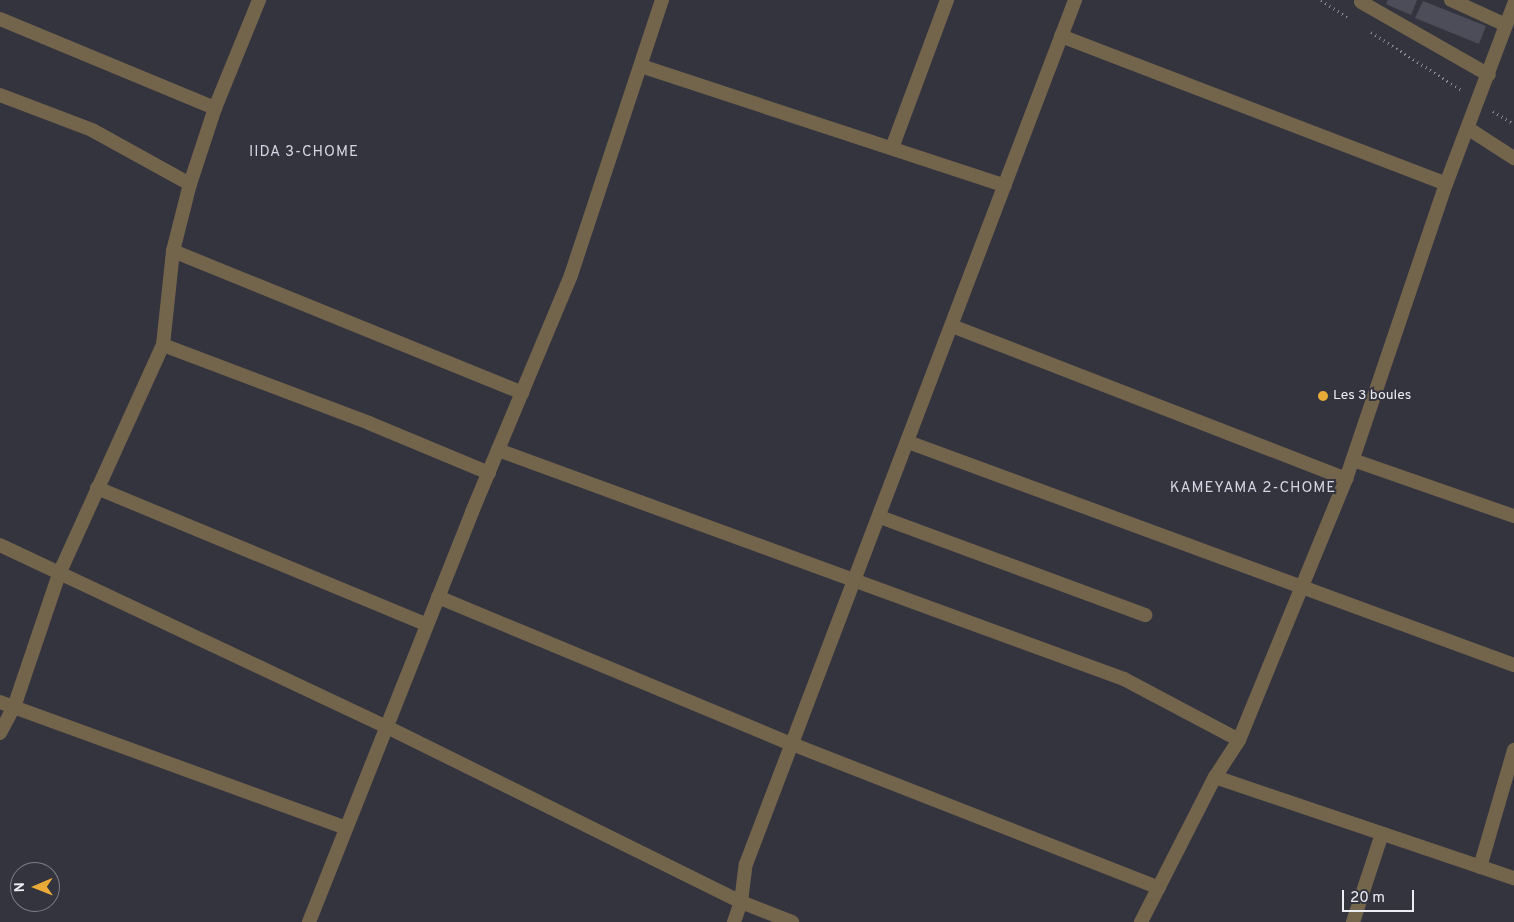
<!DOCTYPE html>
<style>
body{margin:0}
#map{position:relative;width:1514px;height:922px;overflow:hidden;background:#34343f;font-family:Overpass,sans-serif}
div>[style]{position:absolute}
[style*='--x']{left:calc(var(--x)*1px);top:calc(var(--y)*1px);width:calc(var(--w)*1px);rotate:calc(var(--a)*1deg)}
.building>*{inset:0;background:#4c4d58}
.path>*{height:3px;margin-top:-1.5px;transform-origin:0;background:repeating-linear-gradient(90deg,#888891 0 1px,transparent 0 5px)}
.minor>*{height:14px;margin:-7px;padding:0 7px;transform-origin:7px;border-radius:7px;background:#73644c}
.tertiary>*{height:14px;margin:-7px;padding:0 7px;transform-origin:7px;border-radius:7px;background:#73644c}
.dots>*{width:14px;height:14px;translate:-50% -50%;box-sizing:border-box;border:2px solid #34343f;border-radius:50%}
span{translate:-50% -50%;white-space:nowrap;text-align:center;line-height:1.15;-webkit-text-stroke:4px #34343f;paint-order:stroke}
.poi-label{font-size:14px;color:#ecedf4}
.left{translate:0 -50%;text-align:left}
.neighbourhood-label{font-size:15px;color:#d4d5e2;letter-spacing:1px}
.north{position:absolute;left:10px;top:862px;width:50px;height:50px;box-sizing:border-box;background:#34343f;border:1px solid #7e7e87;border-radius:50%;rotate:269deg;font-size:14px;font-weight:700;line-height:20px;text-align:center;color:#ecedf4}
.north::after{content:'';display:block;margin:auto;width:18px;height:22px;background:#eaaa38;clip-path:polygon(50% 0,100% 100%,50% 72%,0 100%)}
.scale{position:absolute;left:1342px;top:890px;width:72px;height:22px;box-sizing:border-box;border:2px solid #ecedf4;border-top:0;padding-left:6px;font-size:15px;line-height:18px;white-space:nowrap;color:#ecedf4;-webkit-text-stroke:4px #34343f;paint-order:stroke}
</style>
<div id="map">
<div class="building">
<div style="clip-path:polygon(1388px 0,1417px 0,1411px 15px,1386px 4px)"></div>
<div style="clip-path:polygon(1423px 1px,1486px 26px,1479px 44px,1415px 18px)"></div>
</div>
<div class="path">
<div style="--x:1321;--y:0;--w:31;--a:33"></div>
<div style="--x:1371;--y:32;--w:109;--a:32.7"></div>
<div style="--x:1493;--y:111;--w:25;--a:32"></div>
</div>
<div class="minor">
<div style="--x:1451;--y:0;--w:60;--a:24.4"></div>
<div style="--x:1361;--y:2;--w:147;--a:29.7"></div>
<div style="--x:0;--y:19;--w:233;--a:22.5"></div>
<div style="--x:1061;--y:36;--w:412;--a:21"></div>
<div style="--x:641;--y:66;--w:383;--a:18.2"></div>
<div style="--x:0;--y:95;--w:98;--a:20.8"></div>
<div style="--x:92;--y:130;--w:112;--a:28.9"></div>
<div style="--x:1469;--y:129;--w:54;--a:32.8"></div>
<div style="--x:892;--y:148;--w:158;--a:-69.6"></div>
<div style="--x:173;--y:251;--w:377;--a:22.1"></div>
<div style="--x:952;--y:326;--w:423;--a:21.2"></div>
<div style="--x:163;--y:345;--w:220;--a:20.7"></div>
<div style="--x:369;--y:423;--w:130;--a:22.6"></div>
<div style="--x:908;--y:442;--w:646;--a:20.2"></div>
<div style="--x:498;--y:450;--w:667;--a:20.09"></div>
<div style="--x:1124;--y:679;--w:130;--a:27.9"></div>
<div style="--x:1353;--y:460;--w:170;--a:19.2"></div>
<div style="--x:97;--y:488;--w:357;--a:22.5"></div>
<div style="--x:880;--y:517;--w:283;--a:20.3"></div>
<div style="--x:438;--y:597;--w:383;--a:22.6"></div>
<div style="--x:792;--y:744;--w:394;--a:21.4"></div>
<div style="--x:0;--y:702;--w:368;--a:20"></div>
<div style="--x:0;--y:733;--w:30;--a:-62"></div>
<div style="--x:14;--y:707;--w:140;--a:-71.3"></div>
<div style="--x:59;--y:574;--w:252;--a:-65.6"></div>
<div style="--x:163;--y:345;--w:95;--a:-83.9"></div>
<div style="--x:173;--y:251;--w:69;--a:-75.8"></div>
<div style="--x:190;--y:184;--w:80;--a:-71.8"></div>
<div style="--x:215;--y:108;--w:117;--a:-67.8"></div>
<div style="--x:1215;--y:777;--w:316;--a:18.7"></div>
<div style="--x:1480;--y:867;--w:122;--a:-73.8"></div>
<div style="--x:309;--y:922;--w:441;--a:-68.3"></div>
<div style="--x:472;--y:512;--w:257;--a:-67.3"></div>
<div style="--x:571;--y:275;--w:290;--a:-71.7"></div>
<div style="--x:734;--y:922;--w:21;--a:-71"></div>
<div style="--x:741;--y:902;--w:38;--a:-83"></div>
<div style="--x:746;--y:864;--w:925;--a:-69.15"></div>
<div style="--x:1141;--y:922;--w:163;--a:-63"></div>
<div style="--x:1215;--y:777;--w:44;--a:-57"></div>
<div style="--x:1239;--y:740;--w:282;--a:-67.7"></div>
<div style="--x:1346;--y:479;--w:311;--a:-71.3"></div>
<div style="--x:1446;--y:184;--w:192;--a:-69.3"></div>
<div style="--x:1353;--y:922;--w:93;--a:-71.8"></div>
</div>
<div class="tertiary">
<div style="--x:0;--y:545;--w:428;--a:25.2"></div>
<div style="--x:387;--y:727;--w:395;--a:26.3"></div>
<div style="--x:741;--y:902;--w:55;--a:21.4"></div>
</div>
<div class="dots">
<div style="left:1323px;top:396px;background:#eaaa38"></div>
</div>
<div class="poi-label">
<span class="left" style="left:1333px;top:396px">Les 3 boules</span>
</div>
<div class="neighbourhood-label">
<span style="left:304px;top:153px">IIDA 3-CHOME</span>
<span style="left:1253px;top:489px">KAMEYAMA 2-CHOME</span>
</div>
<div class="north">N</div>
<div class="scale">20 m</div>
</div>
